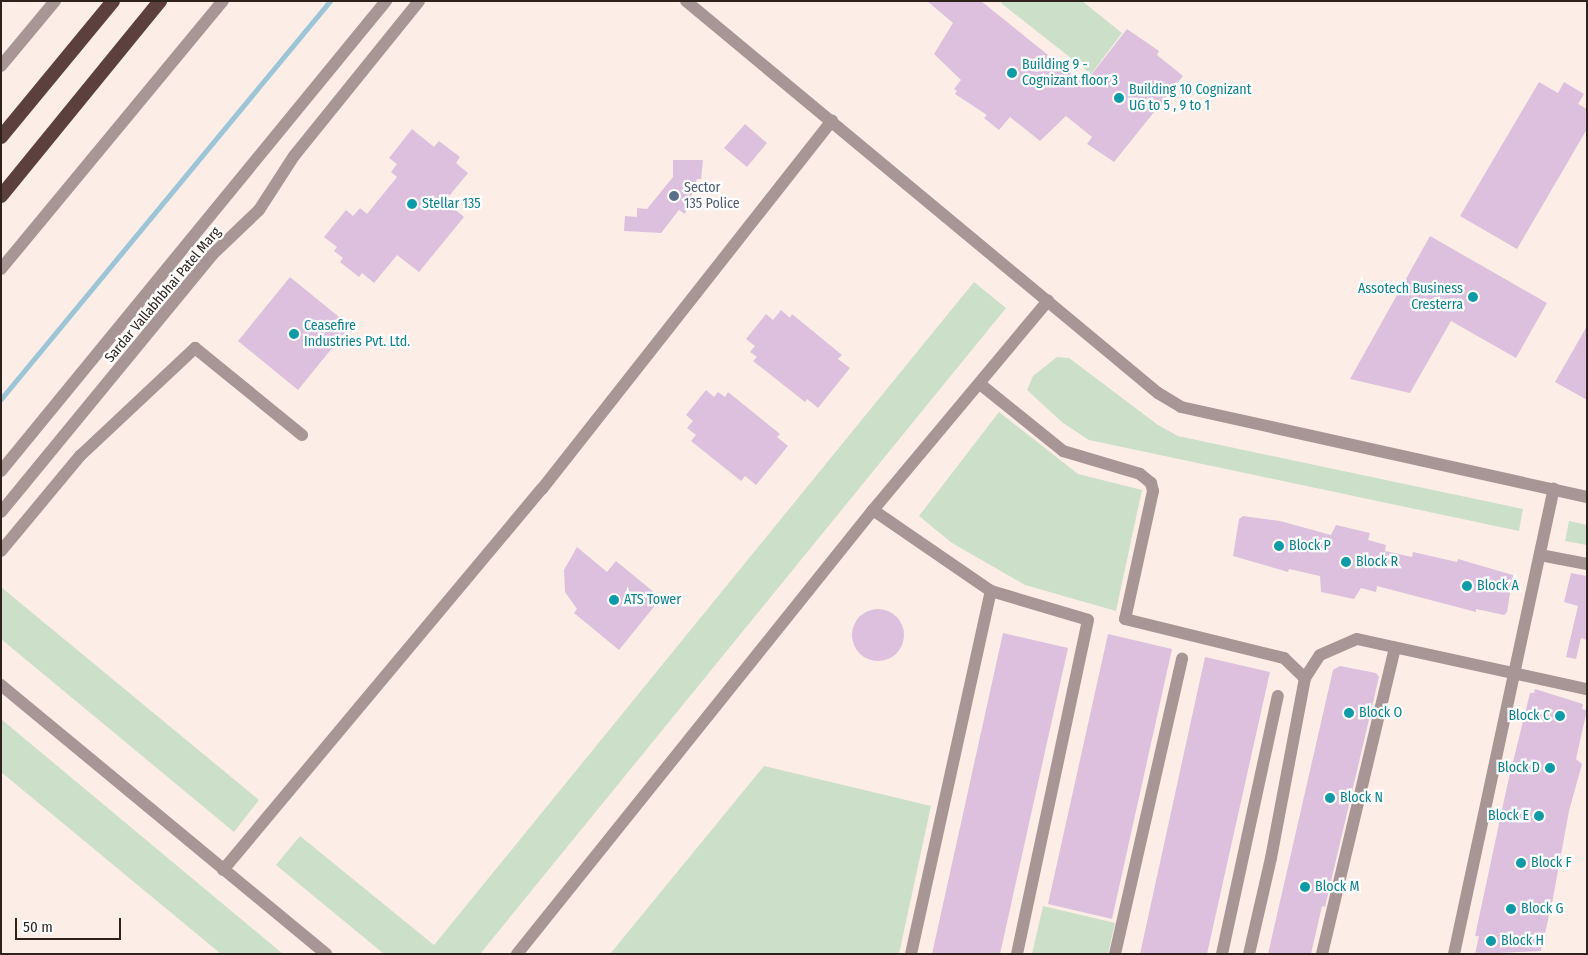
<!DOCTYPE html>
<style>
body{margin:0}
#map{position:relative;width:1588px;height:955px;overflow:hidden;background:#fceee7;font-family:"Fira Sans Condensed",sans-serif}
div>[style]{position:absolute}
[style*='--x']{left:calc(var(--x)*1px);top:calc(var(--y)*1px);width:calc(var(--w)*1px);rotate:calc(var(--a)*1deg)}
.green>*{inset:0;background:#ccdfc9}
.stream>*{height:4.5px;margin:-2.25px;padding:0 2.25px;transform-origin:2.25px;border-radius:2.25px;background:#9cc5d8}
.building>*{inset:0;background:#dcc0de}
.round{border-radius:50%}
.minor>*{height:12px;margin:-6px;padding:0 6px;transform-origin:6px;border-radius:6px;background:#a79695}
.tertiary>*{height:12px;margin:-6px;padding:0 6px;transform-origin:6px;border-radius:6px;background:#a79695}
.trunk>*{height:14px;margin:-7px;padding:0 7px;transform-origin:7px;border-radius:7px;background:#5c403e}
.dots>*{width:14px;height:14px;translate:-50% -50%;box-sizing:border-box;border:2px solid #fff;border-radius:50%}
span{translate:-50% -50%;white-space:nowrap;text-align:center;line-height:1.15;-webkit-text-stroke:4.5px #fff;paint-order:stroke}
.culture-label{font-size:14px;color:#0d838f}
.left{translate:0 -50%;text-align:left}
.right{translate:-100% -50%;text-align:right}
.service-label{font-size:14px;color:#4e5e75}
.street-label{font-size:14px;color:#2f221d}
.frame{position:absolute;inset:0;border:2px solid #2f221d;pointer-events:none}
.scale{position:absolute;left:15px;top:918px;width:106px;height:22px;box-sizing:border-box;border:2px solid #2f221d;border-top:0;padding-left:6px;font-size:15px;line-height:18px;white-space:nowrap;color:#2f221d;-webkit-text-stroke:4px #fff;paint-order:stroke}
</style>
<div id="map">
<div class="green">
<div style="clip-path:polygon(1002px 1px,1082px 1px,1122px 33px,1091px 74px,1001px 3px)"></div>
<div style="clip-path:polygon(974px 282px,1006px 308px,480px 954px,384px 954px,276px 865px,300px 836px,434px 945px)"></div>
<div style="clip-path:polygon(1057px 357px,1069px 358px,1158px 425px,1178px 436px,1523px 509px,1519px 531px,1089px 440px,1063px 423px,1027px 390px,1033px 376px)"></div>
<div style="clip-path:polygon(999px 412px,1078px 474px,1142px 490px,1116px 611px,1025px 585px,952px 543px,919px 516px)"></div>
<div style="clip-path:polygon(1569px 521px,1587px 525px,1587px 545px,1565px 541px)"></div>
<div style="clip-path:polygon(1px 587px,259px 800px,234px 832px,1px 639px)"></div>
<div style="clip-path:polygon(1px 719px,283px 954px,221px 954px,1px 772px)"></div>
<div style="clip-path:polygon(764px 766px,931px 806px,899px 954px,610px 954px)"></div>
<div style="clip-path:polygon(1043px 906px,1115px 923px,1108px 954px,1032px 954px)"></div>
</div>
<div class="stream">
<div style="--x:1;--y:399;--w:516;--a:-50.42"></div>
</div>
<div class="building">
<div style="clip-path:polygon(927px 1px,981px 1px,1084px 84px,1127px 29px,1159px 51px,1157px 55px,1183px 76px,1114px 162px,1087px 144px,1092px 137px,1066px 116px,1040px 141px,1010px 117px,999px 130px,984px 118px,987px 115px,955px 94px,957px 91px,954px 89px,961px 80px,934px 54px,953px 23px)"></div>
<div style="clip-path:polygon(1539px 82px,1558px 93px,1564px 82px,1584px 94px,1578px 104px,1587px 109px,1587px 129px,1517px 249px,1460px 216px)"></div>
<div style="clip-path:polygon(745px 124px,767px 143px,747px 167px,724px 148px)"></div>
<div style="clip-path:polygon(412px 129px,434px 147px,439px 141px,460px 157px,456px 163px,468px 173px,445px 201px,464px 217px,419px 272px,397px 255px,374px 283px,362px 273px,359px 277px,340px 262px,343px 258px,334px 251px,337px 247px,324px 237px,346px 210px,353px 216px,360px 208px,367px 214px,397px 177px,391px 172px,397px 164px,389px 158px)"></div>
<div style="clip-path:polygon(673px 160px,703px 160px,701px 179px,697px 179px,685px 214px,679px 210px,661px 233px,624px 231px,625px 216px,637px 217px,637px 208px,647px 209px,673px 177px)"></div>
<div style="clip-path:polygon(1430px 236px,1547px 303px,1516px 358px,1451px 321px,1410px 393px,1350px 379px)"></div>
<div style="clip-path:polygon(290px 277px,350px 326px,298px 390px,238px 341px)"></div>
<div style="clip-path:polygon(781px 310px,790px 318px,792px 314px,842px 355px,838px 359px,850px 368px,818px 408px,807px 399px,805px 402px,753px 361px,757px 357px,750px 352px,755px 346px,746px 339px,766px 314px,773px 320px)"></div>
<div style="clip-path:polygon(1587px 326px,1587px 400px,1555px 382px)"></div>
<div style="clip-path:polygon(706px 390px,714px 397px,718px 392px,725px 397px,728px 392px,780px 434px,777px 437px,788px 446px,756px 485px,745px 476px,741px 481px,691px 441px,696px 435px,687px 428px,693px 421px,686px 415px)"></div>
<div style="clip-path:polygon(1243px 516px,1280px 521px,1331px 535px,1336px 525px,1370px 533px,1368px 540px,1386px 545px,1385px 551px,1412px 557px,1413px 552px,1457px 562px,1458px 559px,1513px 575px,1507px 612px,1504px 615px,1476px 609px,1476px 612px,1377px 586px,1376px 592px,1361px 588px,1354px 599px,1321px 592px,1320px 576px,1289px 569px,1288px 572px,1233px 556px,1239px 519px)"></div>
<div style="clip-path:polygon(577px 547px,607px 572px,616px 561px,661px 598px,619px 650px,574px 613px,577px 609px,565px 592px,564px 570px)"></div>
<div style="clip-path:polygon(1571px 573px,1587px 576px,1587px 640px,1581px 638px,1576px 659px,1566px 657px,1578px 606px,1564px 602px)"></div>
<div class="round" style="left:852px;top:609px;width:52px;height:52px"></div>
<div style="clip-path:polygon(1003px 633px,1068px 648px,1000px 954px,932px 954px)"></div>
<div style="clip-path:polygon(1108px 634px,1172px 649px,1112px 919px,1048px 904px)"></div>
<div style="clip-path:polygon(1205px 657px,1270px 672px,1219px 900px,1207px 954px,1140px 954px)"></div>
<div style="clip-path:polygon(1340px 666px,1376px 673px,1379px 677px,1325px 907px,1322px 906px,1311px 954px,1268px 954px,1333px 670px)"></div>
<div style="clip-path:polygon(1535px 689px,1583px 704px,1582px 709px,1587px 710px,1576px 759px,1582px 764px,1569px 811px,1553px 898px,1541px 951px,1475px 954px,1479px 936px,1475px 936px,1508px 782px,1530px 693px,1534px 693px)"></div>
</div>
<div class="minor">
<div style="--x:686;--y:1;--w:614;--a:39.71"></div>
<div style="--x:1158;--y:393;--w:27;--a:31"></div>
<div style="--x:1181;--y:407;--w:416;--a:12.5"></div>
<div style="--x:980;--y:384;--w:107;--a:38.9"></div>
<div style="--x:1063;--y:451;--w:80;--a:16.6"></div>
<div style="--x:1140;--y:474;--w:14;--a:39"></div>
<div style="--x:1151;--y:483;--w:8;--a:76"></div>
<div style="--x:1153;--y:491;--w:131;--a:102.3"></div>
<div style="--x:1125;--y:619;--w:164;--a:13.8"></div>
<div style="--x:1284;--y:658;--w:29;--a:44"></div>
<div style="--x:873;--y:510;--w:143;--a:34.5"></div>
<div style="--x:991;--y:591;--w:101;--a:16.6"></div>
<div style="--x:1088;--y:620;--w:341;--a:102"></div>
<div style="--x:1;--y:551;--w:124;--a:-50.3"></div>
<div style="--x:80;--y:456;--w:158;--a:-43.2"></div>
<div style="--x:195;--y:348;--w:138;--a:39.1"></div>
<div style="--x:1540;--y:555;--w:48;--a:10.8"></div>
<div style="--x:1;--y:685;--w:422;--a:39.6"></div>
<div style="--x:223;--y:870;--w:497;--a:-50.1"></div>
<div style="--x:542;--y:489;--w:469;--a:-51.8"></div>
<div style="--x:517;--y:954;--w:569;--a:-51.28"></div>
<div style="--x:873;--y:510;--w:273;--a:-50.1"></div>
<div style="--x:911;--y:954;--w:372;--a:-77.6"></div>
<div style="--x:1115;--y:954;--w:303;--a:-77.2"></div>
<div style="--x:1222;--y:954;--w:264;--a:-77.8"></div>
<div style="--x:1249;--y:954;--w:98;--a:-77.1"></div>
<div style="--x:1271;--y:858;--w:183;--a:-79.3"></div>
<div style="--x:1305;--y:678;--w:27;--a:-57"></div>
<div style="--x:1320;--y:655;--w:40;--a:-23.4"></div>
<div style="--x:1357;--y:639;--w:235;--a:12.3"></div>
<div style="--x:1322;--y:954;--w:315;--a:-76.6"></div>
<div style="--x:1454;--y:954;--w:476;--a:-77.9"></div>
</div>
<div class="tertiary">
<div style="--x:1;--y:66;--w:85;--a:-50.3"></div>
<div style="--x:1;--y:269;--w:348;--a:-50.4"></div>
<div style="--x:1;--y:471;--w:608;--a:-50.68"></div>
<div style="--x:1;--y:512;--w:335;--a:-50.6"></div>
<div style="--x:214;--y:253;--w:62;--a:-43.7"></div>
<div style="--x:259;--y:210;--w:64;--a:-57.1"></div>
<div style="--x:294;--y:156;--w:199;--a:-51.1"></div>
</div>
<div class="trunk">
<div style="--x:1;--y:137;--w:176;--a:-50.5"></div>
<div style="--x:1;--y:196;--w:252;--a:-50.8"></div>
</div>
<div class="dots">
<div style="left:1012px;top:73px;background:#0f9aa8"></div>
<div style="left:1119px;top:98px;background:#0f9aa8"></div>
<div style="left:674px;top:196px;background:#5c6f8a"></div>
<div style="left:412px;top:204px;background:#0f9aa8"></div>
<div style="left:1473px;top:297px;background:#0f9aa8"></div>
<div style="left:294px;top:334px;background:#0f9aa8"></div>
<div style="left:1279px;top:546px;background:#0f9aa8"></div>
<div style="left:1346px;top:562px;background:#0f9aa8"></div>
<div style="left:1467px;top:586px;background:#0f9aa8"></div>
<div style="left:614px;top:600px;background:#0f9aa8"></div>
<div style="left:1349px;top:713px;background:#0f9aa8"></div>
<div style="left:1560px;top:716px;background:#0f9aa8"></div>
<div style="left:1550px;top:768px;background:#0f9aa8"></div>
<div style="left:1330px;top:798px;background:#0f9aa8"></div>
<div style="left:1539px;top:816px;background:#0f9aa8"></div>
<div style="left:1521px;top:863px;background:#0f9aa8"></div>
<div style="left:1305px;top:887px;background:#0f9aa8"></div>
<div style="left:1511px;top:909px;background:#0f9aa8"></div>
<div style="left:1491px;top:941px;background:#0f9aa8"></div>
</div>
<div class="culture-label">
<span class="left" style="left:1022px;top:73px">Building 9 -<br>Cognizant floor 3</span>
<span class="left" style="left:1129px;top:98px">Building 10 Cognizant<br>UG to 5 , 9 to 1</span>
<span class="left" style="left:422px;top:204px">Stellar 135</span>
<span class="right" style="left:1463px;top:297px">Assotech Business<br>Cresterra</span>
<span class="left" style="left:304px;top:334px">Ceasefire<br>Industries Pvt. Ltd.</span>
<span class="left" style="left:1289px;top:546px">Block P</span>
<span class="left" style="left:1356px;top:562px">Block R</span>
<span class="left" style="left:1477px;top:586px">Block A</span>
<span class="left" style="left:624px;top:600px">ATS Tower</span>
<span class="left" style="left:1359px;top:713px">Block O</span>
<span class="right" style="left:1550px;top:716px">Block C</span>
<span class="right" style="left:1540px;top:768px">Block D</span>
<span class="left" style="left:1340px;top:798px">Block N</span>
<span class="right" style="left:1529px;top:816px">Block E</span>
<span class="left" style="left:1531px;top:863px">Block F</span>
<span class="left" style="left:1315px;top:887px">Block M</span>
<span class="left" style="left:1521px;top:909px">Block G</span>
<span class="left" style="left:1501px;top:941px">Block H</span>
</div>
<div class="service-label">
<span class="left" style="left:684px;top:196px">Sector<br>135 Police</span>
</div>
<div class="street-label">
<span style="left:163px;top:295px;rotate:-50deg">Sardar Vallabhbhai Patel Marg</span>
</div>
<div class="frame"></div>
<div class="scale">50 m</div>
</div>
